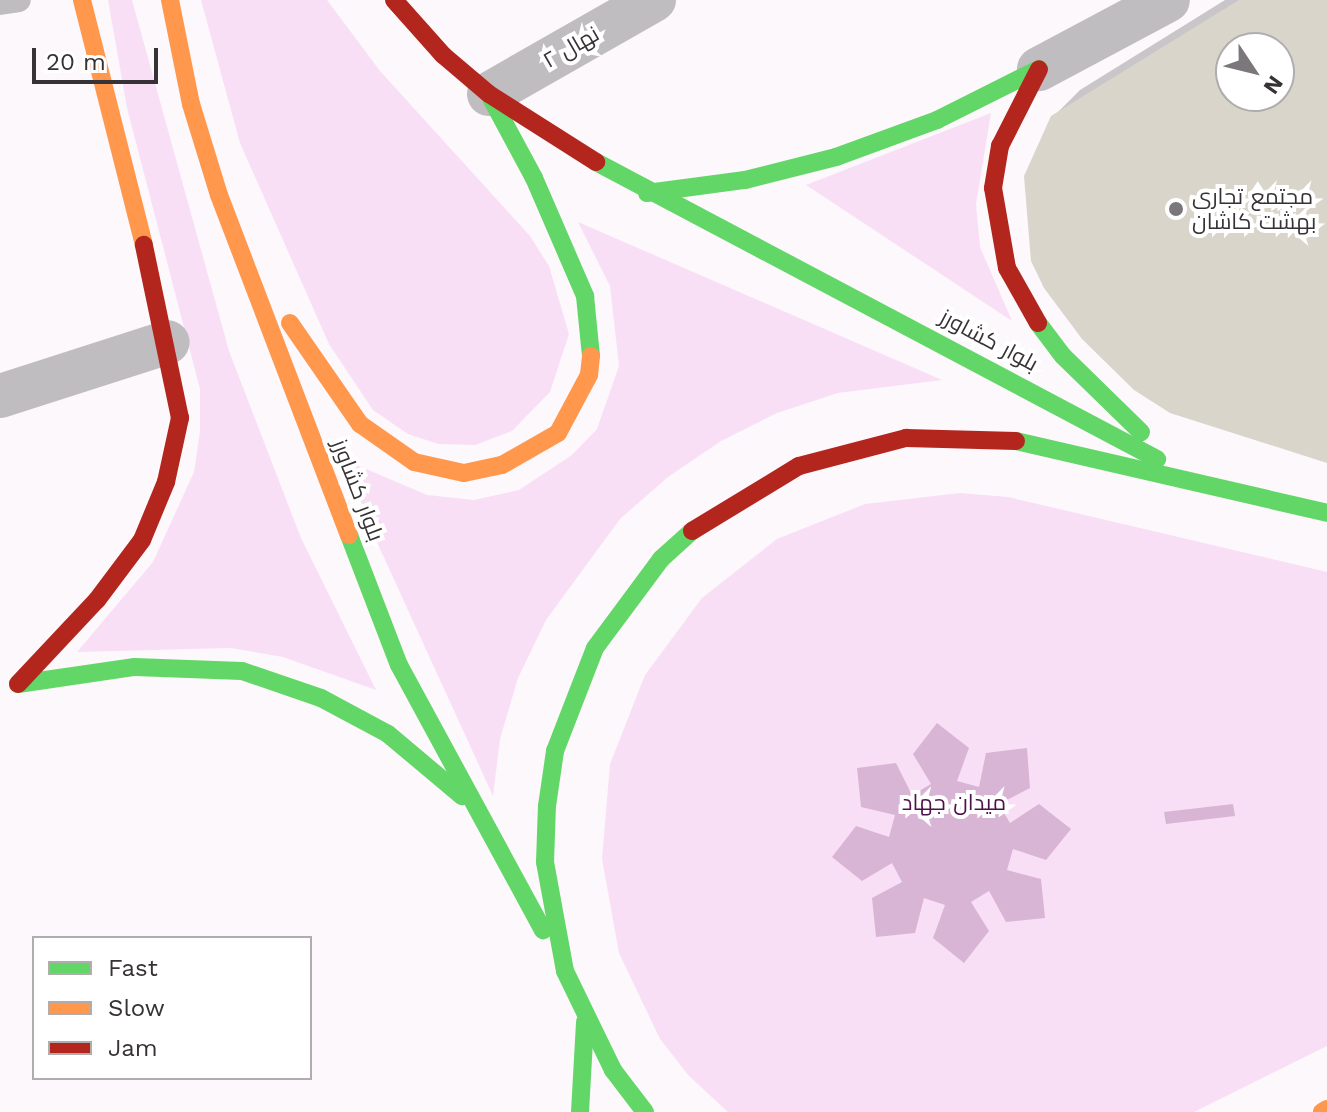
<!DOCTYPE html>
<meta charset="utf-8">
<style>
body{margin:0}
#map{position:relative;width:1327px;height:1112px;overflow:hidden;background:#fcf8fc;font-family:"Work Sans",Cairo,sans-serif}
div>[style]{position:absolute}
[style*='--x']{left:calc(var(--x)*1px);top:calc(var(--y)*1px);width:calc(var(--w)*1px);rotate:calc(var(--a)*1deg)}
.green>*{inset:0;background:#f9dff5}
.water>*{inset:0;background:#d8b5d4}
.shadow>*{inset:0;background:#0003}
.building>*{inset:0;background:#dad5ca}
.lane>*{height:24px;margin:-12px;padding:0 12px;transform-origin:12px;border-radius:12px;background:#c0bdc0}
.street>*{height:44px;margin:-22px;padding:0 22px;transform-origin:22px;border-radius:22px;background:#c0bdc0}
.fast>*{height:18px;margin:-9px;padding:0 9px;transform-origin:9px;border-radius:9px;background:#63d668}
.slow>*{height:18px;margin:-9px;padding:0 9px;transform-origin:9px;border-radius:9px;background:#ff974d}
.jam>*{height:18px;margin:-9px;padding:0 9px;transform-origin:9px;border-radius:9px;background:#b3261e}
.dots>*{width:22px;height:22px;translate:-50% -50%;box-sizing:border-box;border:4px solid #fff;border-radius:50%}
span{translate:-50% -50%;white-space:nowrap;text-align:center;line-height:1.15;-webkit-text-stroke:8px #fff;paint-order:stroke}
.street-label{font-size:22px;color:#363235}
.poi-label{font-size:22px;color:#363235}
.left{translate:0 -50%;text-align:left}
.park-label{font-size:22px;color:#4c1148}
.legend{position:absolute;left:32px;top:936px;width:280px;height:144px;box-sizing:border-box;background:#fff;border:2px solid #afadae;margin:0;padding:10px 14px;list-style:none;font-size:24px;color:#363235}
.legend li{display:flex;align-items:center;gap:16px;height:40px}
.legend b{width:40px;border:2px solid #afadae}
.north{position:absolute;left:1215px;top:32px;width:80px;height:80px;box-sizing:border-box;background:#fff;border:2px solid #afadae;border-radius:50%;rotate:125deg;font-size:22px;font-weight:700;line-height:32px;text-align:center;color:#363235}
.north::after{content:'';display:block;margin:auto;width:28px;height:36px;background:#7b777b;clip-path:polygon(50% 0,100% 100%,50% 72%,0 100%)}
.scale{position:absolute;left:32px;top:48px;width:126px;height:36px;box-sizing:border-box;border:4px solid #363235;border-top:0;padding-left:10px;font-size:24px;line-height:28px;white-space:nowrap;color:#363235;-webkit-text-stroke:6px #fff;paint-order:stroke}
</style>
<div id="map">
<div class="green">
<div style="clip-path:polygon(108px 0,132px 0,229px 351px,301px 538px,376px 690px,283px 657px,231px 648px,77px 652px,153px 562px,194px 472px,200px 431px,200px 389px,127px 108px)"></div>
<div style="clip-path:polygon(201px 0,327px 0,380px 71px,530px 236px,549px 266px,569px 334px,550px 392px,512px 431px,475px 445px,438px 444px,408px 434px,373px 410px,329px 344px,240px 143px)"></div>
<div style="clip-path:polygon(991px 113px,976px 204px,980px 247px,1012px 321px,806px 185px)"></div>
<div style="clip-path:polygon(578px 222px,942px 380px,838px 393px,777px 413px,721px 441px,668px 477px,620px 519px,546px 620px,518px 678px,500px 739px,493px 796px,338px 457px,427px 495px,474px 500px,519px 490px,572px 455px,597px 429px,619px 366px,610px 286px)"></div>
<div style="clip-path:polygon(960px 493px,1008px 497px,1327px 572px,1327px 1046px,1194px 1112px,728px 1112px,689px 1076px,660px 1039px,619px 953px,602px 859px,610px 764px,645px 675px,702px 598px,777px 539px,865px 504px)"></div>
</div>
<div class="water">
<div style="clip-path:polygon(937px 723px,969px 748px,957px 781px,979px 787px,986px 753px,1027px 748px,1030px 788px,999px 804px,1010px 823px,1039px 804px,1071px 829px,1046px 860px,1013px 849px,1007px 870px,1041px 879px,1045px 918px,1006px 922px,989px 891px,971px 902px,989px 931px,964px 963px,933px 938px,945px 905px,924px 898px,915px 933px,876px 937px,872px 898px,902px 882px,892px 863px,862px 881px,832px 857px,856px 826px,889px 837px,895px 815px,861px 807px,857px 768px,896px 763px,912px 795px,931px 784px,913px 754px)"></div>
<div style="clip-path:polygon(1233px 804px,1235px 816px,1166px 824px,1164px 812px)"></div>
</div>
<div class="shadow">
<div style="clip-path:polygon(evenodd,1225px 0,1327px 0,1327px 461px,1171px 412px,1053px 117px,1080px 90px,1225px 0,1231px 48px,1279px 48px,1279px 96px,1231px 96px,1231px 48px)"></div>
</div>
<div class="building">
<div style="clip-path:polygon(evenodd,1239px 0,1327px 0,1327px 463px,1170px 413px,1134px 390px,1082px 339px,1044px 288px,1031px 261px,1024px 176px,1051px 116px,1239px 0,1231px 48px,1279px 48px,1279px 96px,1231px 96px,1231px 48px)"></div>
</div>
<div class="lane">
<div style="--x:0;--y:3;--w:19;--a:-9"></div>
</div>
<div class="street">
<div style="--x:1039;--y:69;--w:146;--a:-28.1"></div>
<div style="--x:489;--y:94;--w:190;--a:-29.7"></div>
<div style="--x:0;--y:396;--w:176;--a:-17.8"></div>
</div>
<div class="fast">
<div style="--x:492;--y:100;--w:89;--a:61.7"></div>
<div style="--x:534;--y:178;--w:129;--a:66.6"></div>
<div style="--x:585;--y:296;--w:60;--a:84.3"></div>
<div style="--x:596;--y:162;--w:635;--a:27.9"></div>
<div style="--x:647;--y:193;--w:99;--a:-7.6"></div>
<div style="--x:745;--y:180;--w:94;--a:-14.2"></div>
<div style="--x:836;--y:157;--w:108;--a:-20.1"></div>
<div style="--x:937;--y:120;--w:114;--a:-26.6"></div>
<div style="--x:1038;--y:323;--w:41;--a:52.9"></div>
<div style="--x:1063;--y:356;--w:109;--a:44.3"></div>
<div style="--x:1016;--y:441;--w:319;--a:13"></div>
<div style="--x:349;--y:535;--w:139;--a:69"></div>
<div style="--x:399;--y:665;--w:302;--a:61.5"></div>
<div style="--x:18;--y:684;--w:118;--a:-8.3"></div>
<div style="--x:135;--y:667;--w:107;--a:2.1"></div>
<div style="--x:242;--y:671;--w:83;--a:18.9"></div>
<div style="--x:321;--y:698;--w:76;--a:28.2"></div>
<div style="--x:388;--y:734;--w:97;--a:40"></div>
<div style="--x:580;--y:1112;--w:90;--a:-86.8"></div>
<div style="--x:645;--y:1112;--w:53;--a:-127.3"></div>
<div style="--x:613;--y:1070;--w:110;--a:-115.9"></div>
<div style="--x:565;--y:971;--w:111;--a:-100.4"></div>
<div style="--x:545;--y:862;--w:56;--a:-88"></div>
<div style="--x:547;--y:806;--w:56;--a:-81.7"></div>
<div style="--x:555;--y:751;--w:110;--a:-68.8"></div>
<div style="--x:595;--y:648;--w:111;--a:-53.4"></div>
<div style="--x:661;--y:559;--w:42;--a:-42.1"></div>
</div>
<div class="slow">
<div style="--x:82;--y:0;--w:253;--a:75.8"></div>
<div style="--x:170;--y:0;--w:106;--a:78.6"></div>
<div style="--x:191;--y:104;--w:95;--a:72.9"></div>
<div style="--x:219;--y:195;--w:364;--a:69.1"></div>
<div style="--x:290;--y:323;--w:123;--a:55.3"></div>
<div style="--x:360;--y:424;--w:66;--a:35.1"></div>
<div style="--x:414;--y:462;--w:51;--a:12.4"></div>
<div style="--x:464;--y:473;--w:39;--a:-12"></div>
<div style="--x:502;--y:465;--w:64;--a:-29.7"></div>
<div style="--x:558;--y:433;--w:66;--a:-61.9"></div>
<div style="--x:589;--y:375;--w:19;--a:-84"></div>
<div style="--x:1322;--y:1112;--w:6;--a:-31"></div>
</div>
<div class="jam">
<div style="--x:394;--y:0;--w:74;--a:48.3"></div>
<div style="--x:443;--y:55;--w:60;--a:40.3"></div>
<div style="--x:489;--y:94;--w:127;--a:32.4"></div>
<div style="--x:1038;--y:323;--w:63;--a:-119.4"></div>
<div style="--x:1007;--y:268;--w:81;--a:-99.9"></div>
<div style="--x:993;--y:188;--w:43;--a:-80.5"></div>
<div style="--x:1000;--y:146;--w:86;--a:-63.1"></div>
<div style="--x:692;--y:531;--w:125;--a:-31.3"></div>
<div style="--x:799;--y:466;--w:111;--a:-14.7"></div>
<div style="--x:906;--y:438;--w:110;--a:1.6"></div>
<div style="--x:18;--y:684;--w:115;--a:-46.8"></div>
<div style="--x:97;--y:600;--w:75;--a:-53.1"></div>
<div style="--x:142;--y:540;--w:63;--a:-67.5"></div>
<div style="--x:166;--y:482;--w:66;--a:-77.7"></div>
<div style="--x:180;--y:418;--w:177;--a:-101.8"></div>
</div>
<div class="dots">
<div style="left:1176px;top:209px;background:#7b777b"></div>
</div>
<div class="street-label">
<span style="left:571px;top:47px;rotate:-30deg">نهال ۲</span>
<span style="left:989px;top:340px;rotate:28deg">بلوار کشاورز</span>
<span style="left:358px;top:490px;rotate:69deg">بلوار کشاورز</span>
</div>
<div class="poi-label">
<span class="left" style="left:1192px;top:209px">مجتمع تجاری<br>بهشت کاشان</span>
</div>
<div class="park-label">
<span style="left:954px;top:803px">میدان جهاد</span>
</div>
<ul class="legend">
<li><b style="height:10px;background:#63d668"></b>Fast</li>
<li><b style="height:10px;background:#ff974d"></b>Slow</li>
<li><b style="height:10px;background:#b3261e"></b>Jam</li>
</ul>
<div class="north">N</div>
<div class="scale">20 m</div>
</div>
